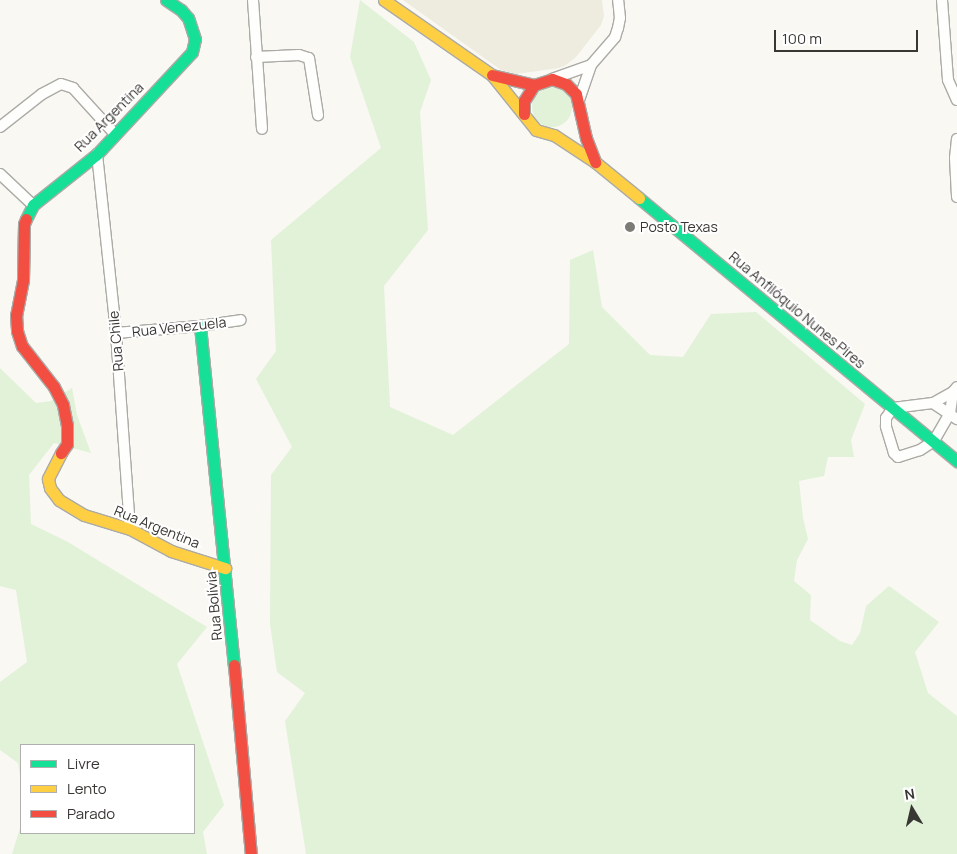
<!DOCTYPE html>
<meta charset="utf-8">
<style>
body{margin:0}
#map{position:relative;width:957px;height:854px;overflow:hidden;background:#f9f8f2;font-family:Manrope,sans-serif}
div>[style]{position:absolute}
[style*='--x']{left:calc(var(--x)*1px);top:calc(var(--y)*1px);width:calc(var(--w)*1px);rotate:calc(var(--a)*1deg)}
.built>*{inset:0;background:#eeebdf}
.green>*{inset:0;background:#e1f2d9}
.round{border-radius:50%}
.roads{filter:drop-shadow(1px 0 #abaaa6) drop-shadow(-1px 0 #abaaa6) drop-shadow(0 1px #abaaa6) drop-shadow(0 -1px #abaaa6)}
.street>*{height:10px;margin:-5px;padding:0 5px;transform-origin:5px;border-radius:5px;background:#fefefd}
.fast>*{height:11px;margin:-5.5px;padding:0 5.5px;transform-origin:5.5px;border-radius:5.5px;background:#16e098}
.slow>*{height:11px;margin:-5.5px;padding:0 5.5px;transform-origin:5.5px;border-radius:5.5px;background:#ffcf43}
.jam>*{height:11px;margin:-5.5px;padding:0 5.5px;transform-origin:5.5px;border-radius:5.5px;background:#f24e42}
.dots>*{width:14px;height:14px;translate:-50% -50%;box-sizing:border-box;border:2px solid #fff;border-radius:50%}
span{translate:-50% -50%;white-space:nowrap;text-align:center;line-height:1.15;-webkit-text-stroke:4px #fff;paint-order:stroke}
.street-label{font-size:14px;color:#383733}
.poi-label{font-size:14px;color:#383733}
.left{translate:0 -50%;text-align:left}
.legend{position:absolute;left:20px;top:744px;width:175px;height:90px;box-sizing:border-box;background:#fff;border:1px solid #afafad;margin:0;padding:6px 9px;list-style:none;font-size:15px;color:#383733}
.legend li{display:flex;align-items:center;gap:10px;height:25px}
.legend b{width:25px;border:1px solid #afafad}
.north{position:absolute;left:887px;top:784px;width:50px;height:50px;-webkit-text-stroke:4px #fff;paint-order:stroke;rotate:351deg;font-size:14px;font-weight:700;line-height:20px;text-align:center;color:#383733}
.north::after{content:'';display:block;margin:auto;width:18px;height:22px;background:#383733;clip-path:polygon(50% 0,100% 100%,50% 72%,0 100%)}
.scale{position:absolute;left:774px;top:30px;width:144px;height:22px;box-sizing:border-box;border:2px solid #383733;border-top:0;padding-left:6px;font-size:15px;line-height:18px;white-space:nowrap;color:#383733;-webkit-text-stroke:4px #fff;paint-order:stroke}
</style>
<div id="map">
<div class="built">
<div style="clip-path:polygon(403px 0,602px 0,604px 16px,601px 25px,576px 57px,566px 65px,559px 68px,516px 74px,501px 70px)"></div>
</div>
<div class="green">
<div style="clip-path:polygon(360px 0,414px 42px,431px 80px,420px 112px,428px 230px,384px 286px,390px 407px,453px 435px,569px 344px,570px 260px,593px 250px,602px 307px,650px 355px,683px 357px,711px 314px,756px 312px,865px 404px,851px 440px,854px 457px,828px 457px,824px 476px,799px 481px,803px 518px,808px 539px,797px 560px,794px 581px,811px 595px,810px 620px,840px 641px,852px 645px,860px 633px,866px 606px,889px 586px,939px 622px,915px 652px,928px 693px,957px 716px,957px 854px,306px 854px,285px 721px,305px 693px,277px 672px,270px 624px,271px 475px,292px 447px,256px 379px,276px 351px,271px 240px,381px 148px,350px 57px)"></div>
<div class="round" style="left:532px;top:87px;width:40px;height:40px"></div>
<div style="clip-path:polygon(0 368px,36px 403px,51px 401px,72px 388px,77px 415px,91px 453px,54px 443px,29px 475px,31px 524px,68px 542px,207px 627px,177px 664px,224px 805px,203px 832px,207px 854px,12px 854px,21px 825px,21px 833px,194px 833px,194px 745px,21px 745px,21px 783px,18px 763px,0 750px,0 682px,27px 662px,16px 590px,0 586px)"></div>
</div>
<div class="roads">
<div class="street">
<div style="--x:253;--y:0;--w:129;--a:86"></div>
<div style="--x:942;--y:0;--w:80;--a:85.7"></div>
<div style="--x:948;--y:80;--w:22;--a:66"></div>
<div style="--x:256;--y:57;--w:43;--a:-2.7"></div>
<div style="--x:299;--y:55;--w:10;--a:17"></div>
<div style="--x:309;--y:58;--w:58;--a:81"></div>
<div style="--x:552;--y:79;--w:41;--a:-19.7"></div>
<div style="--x:579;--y:100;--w:37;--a:-71"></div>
<div style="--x:591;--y:65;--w:37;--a:-49"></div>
<div style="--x:615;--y:37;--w:9;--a:-72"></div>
<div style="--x:618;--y:28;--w:10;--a:-79"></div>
<div style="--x:620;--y:18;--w:18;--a:-96"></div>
<div style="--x:0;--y:127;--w:53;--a:-38.2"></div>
<div style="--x:42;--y:94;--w:21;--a:-28"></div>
<div style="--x:61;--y:84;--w:13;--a:18"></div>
<div style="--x:73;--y:88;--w:61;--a:47.7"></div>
<div style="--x:957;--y:139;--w:19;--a:96"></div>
<div style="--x:955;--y:158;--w:39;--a:87"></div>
<div style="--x:97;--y:154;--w:180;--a:83.9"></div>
<div style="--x:116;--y:333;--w:196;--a:85.9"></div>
<div style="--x:0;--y:174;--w:45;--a:43.2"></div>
<div style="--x:116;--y:333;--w:84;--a:-4.8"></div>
<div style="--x:200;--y:326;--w:41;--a:-8.3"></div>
<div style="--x:953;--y:392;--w:21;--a:98"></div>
<div style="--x:950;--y:413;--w:32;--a:120"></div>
<div style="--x:934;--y:441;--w:17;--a:147"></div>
<div style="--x:920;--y:450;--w:23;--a:162"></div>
<div style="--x:898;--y:457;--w:6;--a:-135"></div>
<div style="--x:894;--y:453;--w:28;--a:-107"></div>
<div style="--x:886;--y:426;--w:8;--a:-90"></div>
<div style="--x:886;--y:418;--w:12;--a:-55"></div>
<div style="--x:893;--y:408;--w:40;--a:-7.1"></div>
<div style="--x:933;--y:403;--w:23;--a:-29"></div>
<div style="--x:953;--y:392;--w:6;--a:-51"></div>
<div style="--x:933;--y:403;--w:29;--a:34"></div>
</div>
<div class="fast">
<div style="--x:639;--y:198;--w:413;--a:39.6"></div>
<div style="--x:26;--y:219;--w:16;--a:-63"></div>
<div style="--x:33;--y:205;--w:82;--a:-38.6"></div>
<div style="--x:97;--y:154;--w:139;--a:-47"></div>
<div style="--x:192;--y:52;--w:13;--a:-77"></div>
<div style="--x:195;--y:39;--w:22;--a:-108"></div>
<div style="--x:188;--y:18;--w:11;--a:-131"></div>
<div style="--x:181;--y:10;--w:18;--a:-146"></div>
<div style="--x:200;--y:326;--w:341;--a:84.3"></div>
</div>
<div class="slow">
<div style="--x:384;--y:0;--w:131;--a:34.8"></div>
<div style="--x:492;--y:75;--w:70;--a:51.3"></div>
<div style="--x:536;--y:130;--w:19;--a:16"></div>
<div style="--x:554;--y:135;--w:49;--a:33.4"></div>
<div style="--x:595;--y:162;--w:57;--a:39.3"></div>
<div style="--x:61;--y:453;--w:29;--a:117"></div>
<div style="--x:48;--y:479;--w:9;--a:77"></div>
<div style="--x:50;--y:488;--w:15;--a:53"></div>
<div style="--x:59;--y:500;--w:29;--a:31"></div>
<div style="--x:84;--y:515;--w:48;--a:16.9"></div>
<div style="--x:130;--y:529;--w:47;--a:28.2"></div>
<div style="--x:171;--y:551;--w:57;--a:17.5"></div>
</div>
<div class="jam">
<div style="--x:492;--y:75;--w:43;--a:13.4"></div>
<div style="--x:524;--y:114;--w:13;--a:-90"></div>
<div style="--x:524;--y:101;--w:19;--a:-58"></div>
<div style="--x:534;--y:85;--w:19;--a:-18"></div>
<div style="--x:552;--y:79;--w:15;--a:20"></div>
<div style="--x:566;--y:84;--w:14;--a:45"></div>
<div style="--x:576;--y:94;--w:45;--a:77.2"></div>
<div style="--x:586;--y:138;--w:26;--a:69"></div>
<div style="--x:26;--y:219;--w:5;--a:112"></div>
<div style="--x:24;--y:224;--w:56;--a:91"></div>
<div style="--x:23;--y:280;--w:36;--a:101"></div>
<div style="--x:16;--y:315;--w:16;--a:86"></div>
<div style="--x:17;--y:331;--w:16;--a:72"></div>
<div style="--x:22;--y:346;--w:52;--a:52"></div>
<div style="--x:54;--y:387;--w:20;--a:63"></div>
<div style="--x:63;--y:405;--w:20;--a:79"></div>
<div style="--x:67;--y:425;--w:19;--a:90"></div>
<div style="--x:67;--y:444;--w:11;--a:124"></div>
<div style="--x:234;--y:665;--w:190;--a:84.9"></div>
</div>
</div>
<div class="dots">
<div style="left:630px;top:227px;background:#7c7b76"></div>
</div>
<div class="street-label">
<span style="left:109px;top:117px;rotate:-45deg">Rua Argentina</span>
<span style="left:797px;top:310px;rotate:40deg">Rua Anfilóquio Nunes Pires</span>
<span style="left:179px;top:327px;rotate:-6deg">Rua Venezuela</span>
<span style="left:116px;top:341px;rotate:-95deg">Rua Chile</span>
<span style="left:157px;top:527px;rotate:22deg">Rua Argentina</span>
<span style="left:214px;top:606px;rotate:-95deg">Rua Bolívia</span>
</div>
<div class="poi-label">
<span class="left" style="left:640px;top:227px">Posto Texas</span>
</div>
<ul class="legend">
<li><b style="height:6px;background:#16e098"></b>Livre</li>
<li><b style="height:6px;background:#ffcf43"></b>Lento</li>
<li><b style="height:6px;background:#f24e42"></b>Parado</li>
</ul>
<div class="north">N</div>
<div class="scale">100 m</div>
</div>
